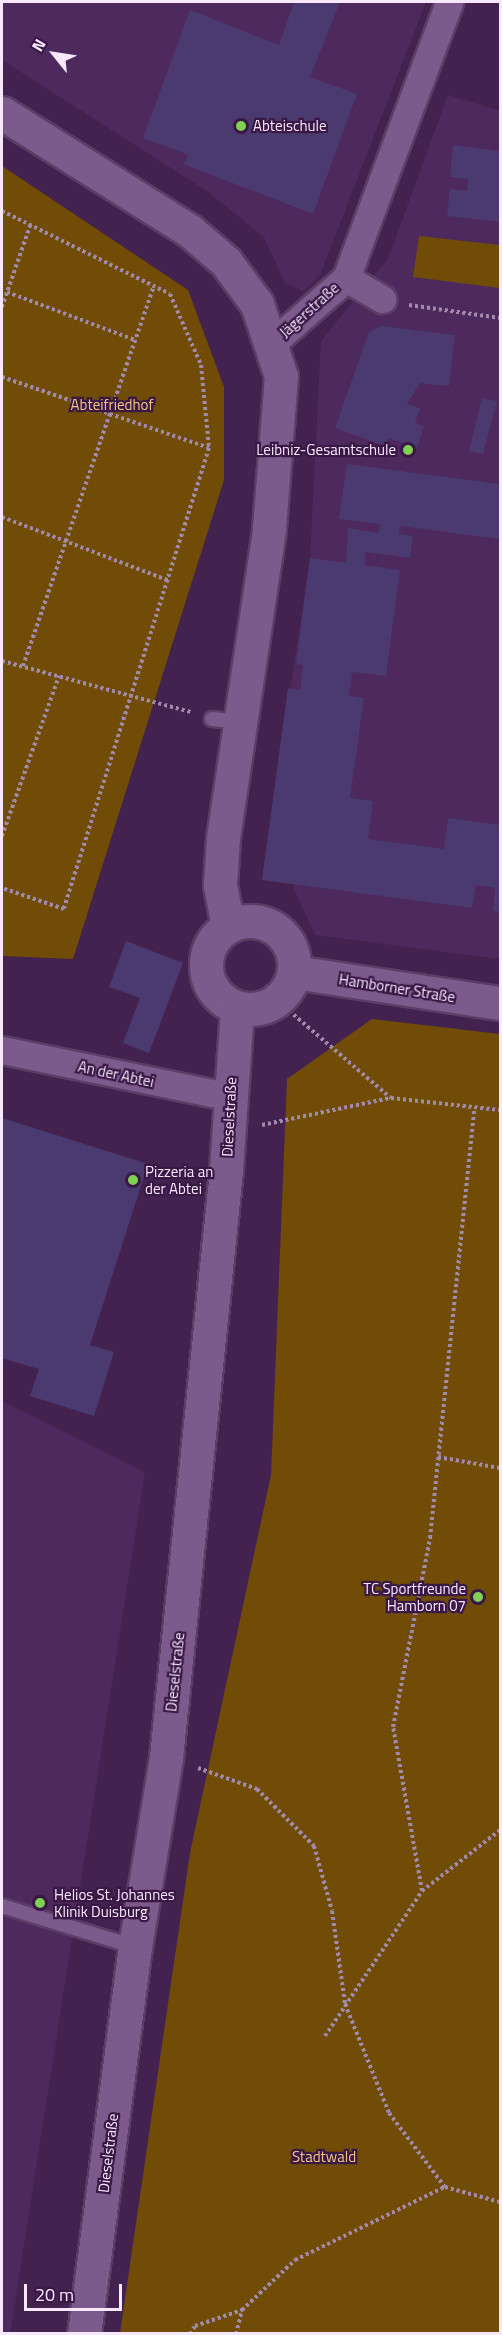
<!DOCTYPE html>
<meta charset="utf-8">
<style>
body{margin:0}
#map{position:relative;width:502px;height:2335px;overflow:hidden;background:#432250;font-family:"Titillium Web",sans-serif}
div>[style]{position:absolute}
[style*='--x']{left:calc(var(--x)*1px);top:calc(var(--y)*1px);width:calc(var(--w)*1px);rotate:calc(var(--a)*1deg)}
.built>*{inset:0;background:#4e295d}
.green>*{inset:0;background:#704c06}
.building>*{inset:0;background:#4a3a6f}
.path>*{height:4px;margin-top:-2px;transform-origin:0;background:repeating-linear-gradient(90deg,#a28aac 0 3px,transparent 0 6px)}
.roads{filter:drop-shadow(2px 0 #5b3e65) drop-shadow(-2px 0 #5b3e65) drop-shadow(0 2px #5b3e65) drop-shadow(0 -2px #5b3e65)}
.service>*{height:14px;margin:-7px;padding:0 7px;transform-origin:7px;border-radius:7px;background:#7d5a8c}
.minor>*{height:27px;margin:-13.5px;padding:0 13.5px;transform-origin:13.5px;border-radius:13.5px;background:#7d5a8c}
.tertiary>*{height:33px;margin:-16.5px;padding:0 16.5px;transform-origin:16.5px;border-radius:16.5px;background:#7d5a8c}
.tertiary>.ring{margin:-16.5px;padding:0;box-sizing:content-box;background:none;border:33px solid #7d5a8c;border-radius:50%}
.dots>*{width:16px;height:16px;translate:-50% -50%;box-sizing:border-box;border:3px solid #391845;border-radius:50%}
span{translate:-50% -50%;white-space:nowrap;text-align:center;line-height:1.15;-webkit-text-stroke:4.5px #391845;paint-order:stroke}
.poi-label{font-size:15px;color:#f8e8ff}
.left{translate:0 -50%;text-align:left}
.right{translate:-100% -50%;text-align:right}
.street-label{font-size:15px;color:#f8e8ff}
.park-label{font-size:15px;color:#f3c581}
.frame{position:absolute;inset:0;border:3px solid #f8e8ff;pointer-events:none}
.north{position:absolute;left:24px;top:24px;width:60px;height:60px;-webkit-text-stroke:4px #391845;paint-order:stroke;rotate:300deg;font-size:16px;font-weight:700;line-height:24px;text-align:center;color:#f8e8ff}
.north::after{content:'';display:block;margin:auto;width:21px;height:27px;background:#f8e8ff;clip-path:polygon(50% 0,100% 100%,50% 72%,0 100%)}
.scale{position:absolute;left:24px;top:2284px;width:98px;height:27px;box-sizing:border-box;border:3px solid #f8e8ff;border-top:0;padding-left:8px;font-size:18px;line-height:21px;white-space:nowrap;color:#f8e8ff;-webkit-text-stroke:4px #391845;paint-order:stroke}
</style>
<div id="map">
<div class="built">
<div style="clip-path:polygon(2px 2px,426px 2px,320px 275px,304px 291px,285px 283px,264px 237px,207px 191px,2px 60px)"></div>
<div style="clip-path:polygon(448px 95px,500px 111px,500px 959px,315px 935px,292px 884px,262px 880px,310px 558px,321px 341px,388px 259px)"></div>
<div style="clip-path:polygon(2px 1401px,145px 1472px,10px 2334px,2px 2333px)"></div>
</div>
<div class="green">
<div style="clip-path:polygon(2px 166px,188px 290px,224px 387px,224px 480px,73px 959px,2px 956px)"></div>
<div style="clip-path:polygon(419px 236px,500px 245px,500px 288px,413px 277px)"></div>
<div style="clip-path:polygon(372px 1019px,500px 1034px,500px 2333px,120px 2333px,190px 1853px,271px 1475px,287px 1079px)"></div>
</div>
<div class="building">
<div style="clip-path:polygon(294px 2px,340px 2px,310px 77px,357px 94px,313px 214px,183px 164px,189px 155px,143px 138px,190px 10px,279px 45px)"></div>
<div style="clip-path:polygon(453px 145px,500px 151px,500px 222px,447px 216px,450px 189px,467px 191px,468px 179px,450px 177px)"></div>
<div style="clip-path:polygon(381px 326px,455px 335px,449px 386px,420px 383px,407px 404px,420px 408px,415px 423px,424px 426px,417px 448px,389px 438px,385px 446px,335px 428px,369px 332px)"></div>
<div style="clip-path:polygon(482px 398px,497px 401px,483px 454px,469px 451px)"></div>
<div style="clip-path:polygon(347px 464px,500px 484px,500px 539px,400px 526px,399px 534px,413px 536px,410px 558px,366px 552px,364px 565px,400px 570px,386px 676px,352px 672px,349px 696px,364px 698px,350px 798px,373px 801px,368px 839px,444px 849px,448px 818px,500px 825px,500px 912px,493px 911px,495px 888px,476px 885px,472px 908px,262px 880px,288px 688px,300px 690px,303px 665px,296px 664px,310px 558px,346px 563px,348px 528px,379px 533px,380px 524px,339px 519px)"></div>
<div style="clip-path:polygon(126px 941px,183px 963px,149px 1053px,123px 1043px,140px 998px,109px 987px)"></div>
<div style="clip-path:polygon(2px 1118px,148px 1164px,90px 1345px,114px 1352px,94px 1416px,30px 1396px,39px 1369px,2px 1358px)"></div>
</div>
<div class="path">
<div style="--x:2;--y:211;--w:187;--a:26.3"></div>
<div style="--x:170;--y:294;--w:77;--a:66.4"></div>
<div style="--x:201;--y:365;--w:83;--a:84.5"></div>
<div style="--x:209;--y:448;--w:483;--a:107.5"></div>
<div style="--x:64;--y:909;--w:65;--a:-161.3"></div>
<div style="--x:7;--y:292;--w:137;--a:20.6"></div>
<div style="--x:409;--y:305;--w:92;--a:8.1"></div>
<div style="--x:2;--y:307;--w:89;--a:-71"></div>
<div style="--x:2;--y:377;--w:219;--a:18.9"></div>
<div style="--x:2;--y:517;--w:180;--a:20.9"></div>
<div style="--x:2;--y:661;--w:196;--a:15.1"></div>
<div style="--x:23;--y:666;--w:402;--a:-71"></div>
<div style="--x:2;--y:836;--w:170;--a:-70.4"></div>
<div style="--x:280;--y:1003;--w:146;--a:40.6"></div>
<div style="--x:391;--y:1098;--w:110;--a:6.3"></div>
<div style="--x:262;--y:1125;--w:131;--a:-11.9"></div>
<div style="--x:438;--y:1457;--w:63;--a:10.1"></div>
<div style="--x:198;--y:1768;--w:63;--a:19.6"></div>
<div style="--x:257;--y:1789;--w:81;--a:45"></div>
<div style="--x:314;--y:1846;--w:67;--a:74.5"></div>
<div style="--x:332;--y:1911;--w:94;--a:82"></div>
<div style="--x:345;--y:2004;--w:118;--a:68"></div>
<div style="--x:389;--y:2113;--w:93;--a:52.9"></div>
<div style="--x:445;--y:2187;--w:57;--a:15.3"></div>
<div style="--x:422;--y:1891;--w:167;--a:-100"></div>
<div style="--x:393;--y:1727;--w:193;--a:-78.9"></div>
<div style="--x:430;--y:1538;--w:430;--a:-84.1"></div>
<div style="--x:325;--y:2036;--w:174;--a:-56.2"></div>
<div style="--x:422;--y:1891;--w:99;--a:-38"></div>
<div style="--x:190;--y:2334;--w:9;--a:-58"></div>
<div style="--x:195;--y:2326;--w:50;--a:-18.8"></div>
<div style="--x:242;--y:2310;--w:73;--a:-43.3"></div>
<div style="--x:295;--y:2260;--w:167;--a:-26"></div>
<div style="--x:236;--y:2334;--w:25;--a:-76"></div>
</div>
<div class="roads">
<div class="service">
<div style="--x:212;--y:719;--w:30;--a:6"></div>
<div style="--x:2;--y:1906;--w:139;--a:17.1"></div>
</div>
<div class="minor">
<div style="--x:346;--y:278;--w:42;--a:30.3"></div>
<div style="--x:271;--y:344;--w:100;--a:-41.3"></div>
<div style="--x:346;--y:278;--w:295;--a:-69.5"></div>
<div style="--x:2;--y:1050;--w:234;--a:11.6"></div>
</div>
<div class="tertiary">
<div style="--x:2;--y:113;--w:222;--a:32.1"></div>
<div style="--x:190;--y:231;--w:48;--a:40.7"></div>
<div style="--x:226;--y:262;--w:52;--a:53.6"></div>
<div style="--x:257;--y:304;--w:76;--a:71.6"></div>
<div style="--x:281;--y:376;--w:154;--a:94.5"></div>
<div style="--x:269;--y:530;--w:311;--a:98.5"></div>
<div style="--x:223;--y:838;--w:47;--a:93.7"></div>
<div style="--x:220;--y:885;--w:42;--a:79"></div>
<div class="ring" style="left:206px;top:921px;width:55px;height:55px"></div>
<div style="--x:294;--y:972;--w:208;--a:8.6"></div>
<div style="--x:84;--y:2334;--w:390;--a:-82.5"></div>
<div style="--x:135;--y:1947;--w:193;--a:-80.7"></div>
<div style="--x:166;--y:1757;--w:590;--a:-84.16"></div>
<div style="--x:226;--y:1170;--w:162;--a:-86.1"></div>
</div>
</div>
<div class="dots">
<div style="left:241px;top:126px;background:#80d052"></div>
<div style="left:408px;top:450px;background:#80d052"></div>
<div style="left:133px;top:1180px;background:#80d052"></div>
<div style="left:478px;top:1597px;background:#80d052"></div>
<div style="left:40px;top:1903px;background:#80d052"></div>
</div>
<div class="poi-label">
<span class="left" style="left:253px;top:126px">Abteischule</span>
<span class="right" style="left:396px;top:450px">Leibniz-Gesamtschule</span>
<span class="left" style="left:145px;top:1180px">Pizzeria an<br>der Abtei</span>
<span class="right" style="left:466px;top:1597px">TC Sportfreunde<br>Hamborn 07</span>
<span class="left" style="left:54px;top:1903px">Helios St. Johannes<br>Klinik Duisburg</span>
</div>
<div class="street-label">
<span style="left:309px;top:310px;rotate:-42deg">Jägerstraße</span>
<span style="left:397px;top:988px;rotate:9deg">Hamborner Straße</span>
<span style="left:116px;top:1074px;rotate:12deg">An der Abtei</span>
<span style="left:229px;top:1117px;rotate:-87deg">Dieselstraße</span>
<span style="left:175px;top:1672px;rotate:-84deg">Dieselstraße</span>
<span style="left:108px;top:2153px;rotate:-83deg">Dieselstraße</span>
</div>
<div class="park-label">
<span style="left:112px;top:405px">Abteifriedhof</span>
<span style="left:324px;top:2157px">Stadtwald</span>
</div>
<div class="frame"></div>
<div class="north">N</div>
<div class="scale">20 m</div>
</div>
